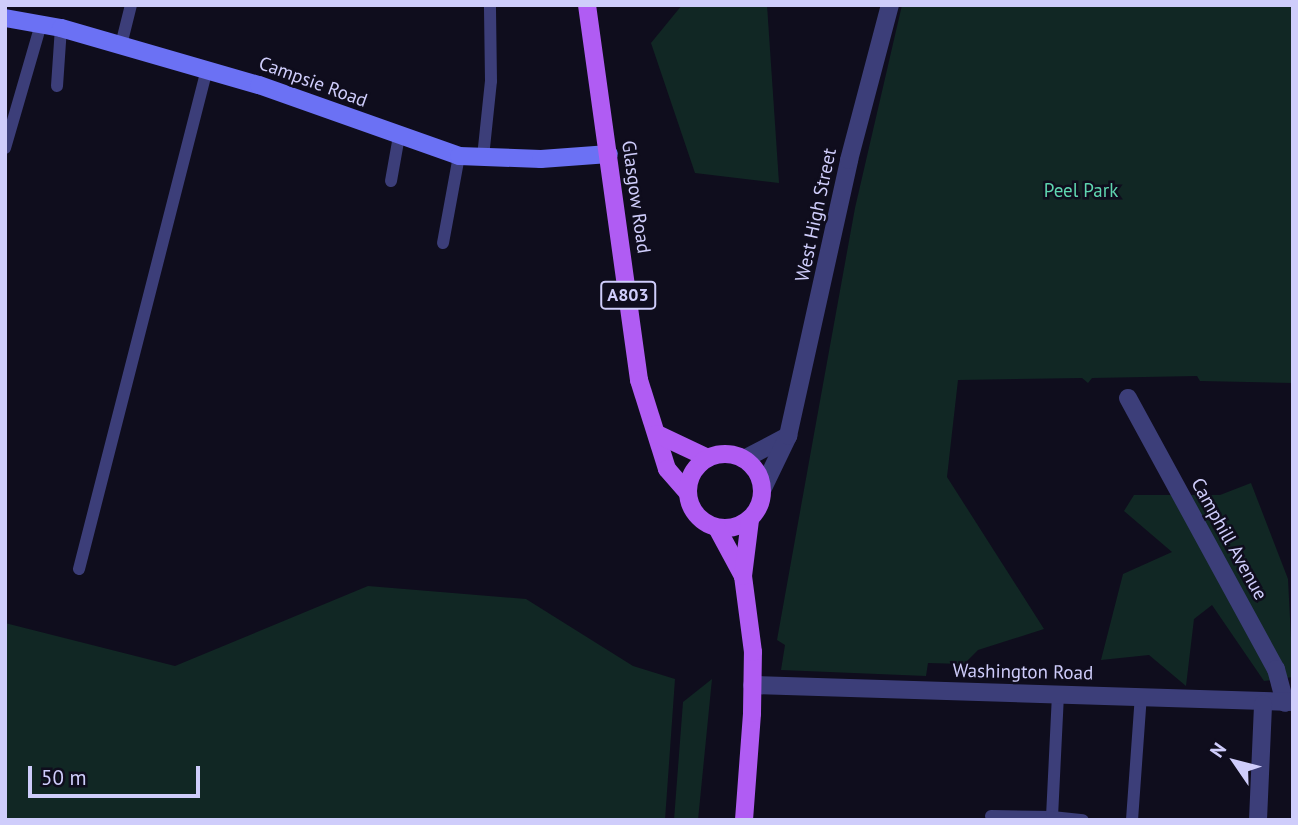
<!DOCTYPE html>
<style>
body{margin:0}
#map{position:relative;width:1298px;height:825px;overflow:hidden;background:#0f0d1d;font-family:"PT Sans",sans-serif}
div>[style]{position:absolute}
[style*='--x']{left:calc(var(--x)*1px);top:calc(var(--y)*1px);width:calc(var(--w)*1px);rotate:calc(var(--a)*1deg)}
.green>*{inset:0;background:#112724}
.lane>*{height:12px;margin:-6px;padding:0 6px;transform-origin:6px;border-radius:6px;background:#3c3e79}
.street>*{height:18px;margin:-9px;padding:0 9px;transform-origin:9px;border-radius:9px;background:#3c3e79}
.secondary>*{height:18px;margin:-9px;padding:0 9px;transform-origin:9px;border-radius:9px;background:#6b71f4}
.primary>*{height:18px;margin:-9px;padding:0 9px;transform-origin:9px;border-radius:9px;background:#b05cf3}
.primary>.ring{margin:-9px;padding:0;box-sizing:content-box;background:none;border:18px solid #b05cf3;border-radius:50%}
span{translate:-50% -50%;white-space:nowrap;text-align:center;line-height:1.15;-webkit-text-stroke:5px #0f0d1d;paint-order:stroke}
.shield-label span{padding:2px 5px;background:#0f0d1d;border:2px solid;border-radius:5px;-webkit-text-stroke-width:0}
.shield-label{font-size:18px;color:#cfcdfb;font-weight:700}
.street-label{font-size:19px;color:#cfcdfb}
.park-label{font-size:19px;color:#5fd5af}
.frame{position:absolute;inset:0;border:7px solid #cfcdfb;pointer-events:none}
.north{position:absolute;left:1200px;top:727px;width:70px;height:70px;-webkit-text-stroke:5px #0f0d1d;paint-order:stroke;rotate:305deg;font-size:19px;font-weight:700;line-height:28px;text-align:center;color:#cfcdfb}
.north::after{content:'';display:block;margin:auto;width:24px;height:32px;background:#cfcdfb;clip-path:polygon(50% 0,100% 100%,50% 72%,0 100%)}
.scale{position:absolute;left:28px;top:766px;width:172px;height:32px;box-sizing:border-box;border:4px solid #cfcdfb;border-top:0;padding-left:9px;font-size:21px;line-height:24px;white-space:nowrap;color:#cfcdfb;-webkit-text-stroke:5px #0f0d1d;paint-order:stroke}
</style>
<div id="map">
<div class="green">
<div style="clip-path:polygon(682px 5px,767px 5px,779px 183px,695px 173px,651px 43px)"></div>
<div style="clip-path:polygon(902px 5px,1293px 5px,1293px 383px,1200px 381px,1197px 376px,1092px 378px,1088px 383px,1082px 378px,958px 380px,947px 477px,1044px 629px,978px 650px,964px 664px,928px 663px,926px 676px,781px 670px,785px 645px,777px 640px,814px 434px,855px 208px)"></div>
<div style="clip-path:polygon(1251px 483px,1288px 579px,1293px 677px,1264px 681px,1212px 605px,1194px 619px,1186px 686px,1149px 655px,1101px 660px,1123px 574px,1172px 552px,1124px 511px,1134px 495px,1220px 495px)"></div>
<div style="clip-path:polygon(368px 586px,526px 599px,633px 666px,675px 679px,665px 820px,5px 820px,5px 623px,175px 666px)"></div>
<div style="clip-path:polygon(712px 679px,698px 820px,674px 820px,683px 702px)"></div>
</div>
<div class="lane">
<div style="--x:121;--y:45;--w:41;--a:-76"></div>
<div style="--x:57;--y:86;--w:58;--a:-86.1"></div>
<div style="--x:5;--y:148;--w:129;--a:-73.8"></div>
<div style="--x:483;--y:157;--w:76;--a:-84"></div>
<div style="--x:491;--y:81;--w:76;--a:-90.8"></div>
<div style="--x:391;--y:181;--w:46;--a:-79.9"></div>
<div style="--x:443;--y:243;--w:88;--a:-79.6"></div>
<div style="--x:79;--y:569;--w:516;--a:-75.64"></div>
<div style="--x:991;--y:816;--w:61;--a:0.9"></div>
<div style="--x:1052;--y:817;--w:122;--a:-87.2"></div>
<div style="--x:1052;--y:817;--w:31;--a:6"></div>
<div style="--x:1132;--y:820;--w:125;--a:-85.9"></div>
</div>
<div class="street">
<div style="--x:1128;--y:398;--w:309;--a:61.4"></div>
<div style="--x:1276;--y:669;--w:35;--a:75"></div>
<div style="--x:744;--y:459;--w:50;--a:-27.6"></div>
<div style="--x:763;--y:488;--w:58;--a:-64.3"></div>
<div style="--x:788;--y:436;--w:283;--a:-77.5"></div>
<div style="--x:849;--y:160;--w:160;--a:-75.2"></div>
<div style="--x:752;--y:685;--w:541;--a:1.8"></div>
<div style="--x:1258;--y:820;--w:116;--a:-87.5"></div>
</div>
<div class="secondary">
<div style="--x:5;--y:18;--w:57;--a:10.1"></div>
<div style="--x:61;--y:28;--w:206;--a:16.1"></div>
<div style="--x:259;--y:85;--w:212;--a:19.5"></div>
<div style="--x:459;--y:156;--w:82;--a:2.1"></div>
<div style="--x:541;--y:159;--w:68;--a:-4.2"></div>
</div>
<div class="primary">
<div style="--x:587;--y:5;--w:379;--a:82.1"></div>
<div style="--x:639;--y:380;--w:93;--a:72.5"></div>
<div style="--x:667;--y:469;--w:30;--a:49"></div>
<div style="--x:657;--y:434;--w:56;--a:25.2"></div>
<div class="ring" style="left:688px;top:454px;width:56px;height:56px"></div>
<div style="--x:717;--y:528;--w:55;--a:61.6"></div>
<div style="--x:744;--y:820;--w:107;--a:-85.7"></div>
<div style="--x:752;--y:713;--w:61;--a:-89.1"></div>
<div style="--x:753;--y:652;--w:77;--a:-97.5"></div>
<div style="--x:743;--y:576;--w:56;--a:-82.9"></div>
</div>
<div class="shield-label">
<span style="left:628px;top:295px">A803</span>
</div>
<div class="street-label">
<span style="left:313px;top:82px;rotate:20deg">Campsie Road</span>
<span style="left:636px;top:197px;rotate:82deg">Glasgow Road</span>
<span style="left:816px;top:215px;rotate:-78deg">West High Street</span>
<span style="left:1229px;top:539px;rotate:61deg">Camphill Avenue</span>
<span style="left:1023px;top:672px;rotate:1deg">Washington Road</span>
</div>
<div class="park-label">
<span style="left:1081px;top:191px">Peel Park</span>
</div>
<div class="frame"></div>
<div class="north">N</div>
<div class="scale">50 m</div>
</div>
